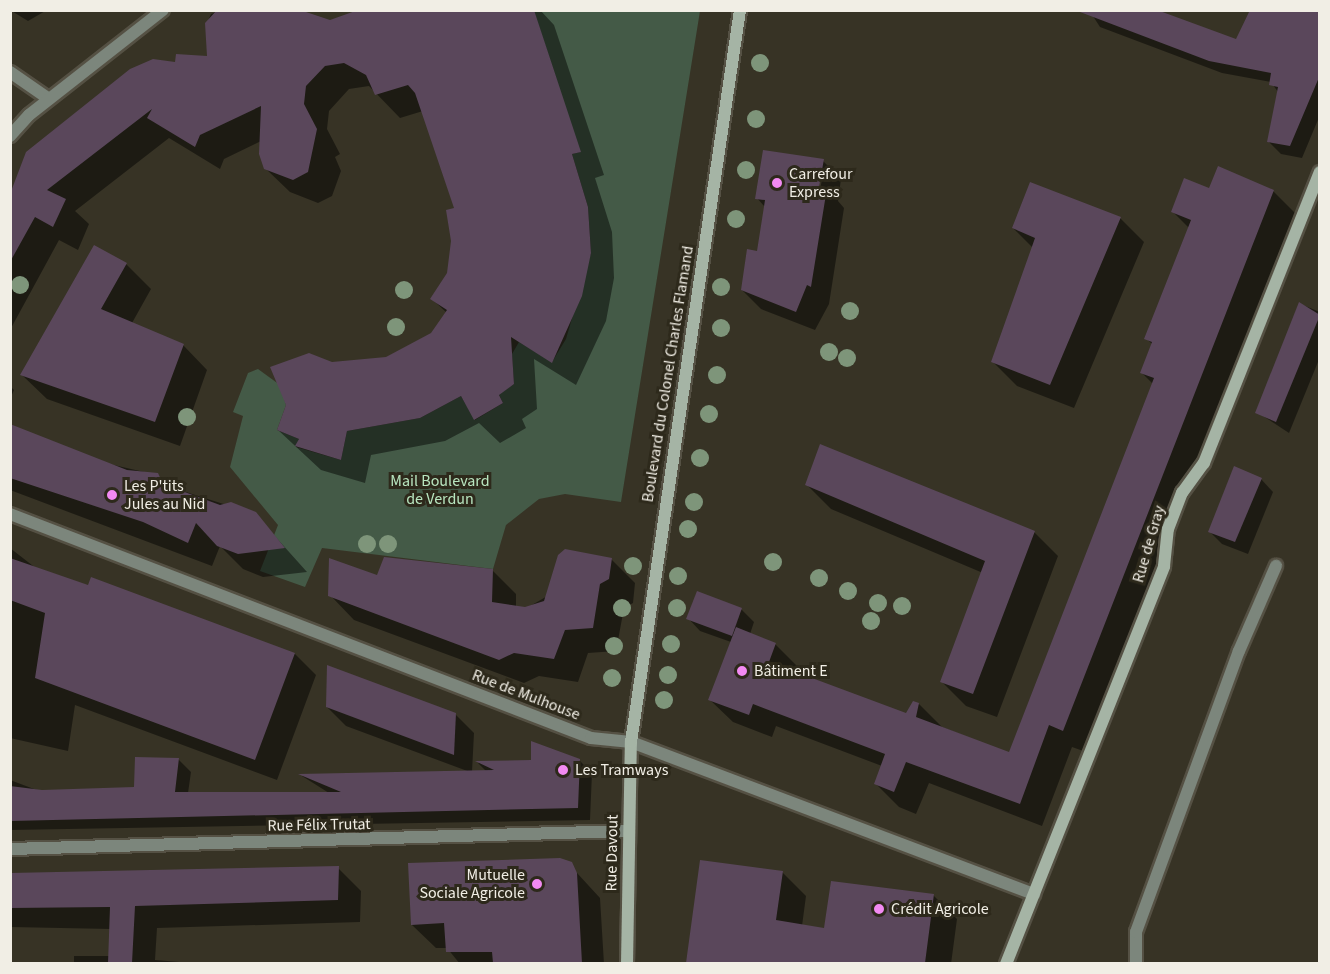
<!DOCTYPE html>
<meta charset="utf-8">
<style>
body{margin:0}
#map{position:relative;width:1330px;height:974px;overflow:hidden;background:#373325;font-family:"Source Sans 3",sans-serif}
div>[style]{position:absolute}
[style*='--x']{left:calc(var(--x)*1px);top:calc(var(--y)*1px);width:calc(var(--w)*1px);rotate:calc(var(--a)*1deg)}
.green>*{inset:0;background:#445a47}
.shadow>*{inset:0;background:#0007}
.building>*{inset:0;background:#5a475b}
.roads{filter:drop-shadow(2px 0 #555144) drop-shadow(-2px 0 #555144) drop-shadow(0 2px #555144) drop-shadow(0 -2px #555144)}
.lane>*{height:12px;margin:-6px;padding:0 6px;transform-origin:6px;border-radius:6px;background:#7c867c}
.street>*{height:12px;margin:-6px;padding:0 6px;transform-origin:6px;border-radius:6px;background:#7c867c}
.secondary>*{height:12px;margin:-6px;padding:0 6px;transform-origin:6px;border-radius:6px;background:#a5b4a5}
.trees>*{width:18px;height:18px;margin:-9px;border-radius:50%;background:#7e957a}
.dots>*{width:16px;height:16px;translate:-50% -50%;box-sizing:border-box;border:3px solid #2d291b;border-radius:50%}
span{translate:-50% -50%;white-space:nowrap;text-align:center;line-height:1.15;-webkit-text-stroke:6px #2d291b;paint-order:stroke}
.poi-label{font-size:16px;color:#f1eee5}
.left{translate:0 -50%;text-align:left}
.right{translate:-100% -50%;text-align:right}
.street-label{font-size:16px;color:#f1eee5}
.park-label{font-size:16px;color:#b8e5bf}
.frame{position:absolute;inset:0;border:12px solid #f1eee5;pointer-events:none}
</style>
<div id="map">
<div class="green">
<div style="clip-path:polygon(534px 11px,700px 11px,621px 502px,565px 494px,539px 499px,506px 525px,493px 569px,322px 548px,305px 587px,260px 571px,278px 525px,230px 467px,243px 416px,233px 412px,248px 373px,258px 369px,280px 385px,286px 405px,277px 430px,299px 439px,296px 447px,341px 460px,347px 431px,420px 418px,461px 396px,475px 420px,503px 403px,496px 388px,504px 391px,514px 384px,512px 354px,519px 342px,552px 362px,566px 339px,591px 253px,588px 207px,572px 154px,580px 152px)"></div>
</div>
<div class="shadow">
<div style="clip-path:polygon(10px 10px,47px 10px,28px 21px)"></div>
<div style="clip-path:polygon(222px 10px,340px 21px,359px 10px,540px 10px,554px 25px,604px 175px,595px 178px,612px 232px,614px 278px,606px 321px,576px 385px,534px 359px,537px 409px,522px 419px,526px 428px,500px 443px,479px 423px,445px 441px,371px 455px,365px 483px,321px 470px,278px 430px,331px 363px,387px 358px,432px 334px,447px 313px,432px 299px,448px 274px,456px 209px,423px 111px,400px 118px,369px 86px,349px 89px,329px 111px,327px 129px,340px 154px,335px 157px,341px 171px,332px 196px,318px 203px,290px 192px,265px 168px,261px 141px,224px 159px,220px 169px,169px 138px,75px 211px,89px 224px,78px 250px,59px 240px,10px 330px,10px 198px,176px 64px,209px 58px,207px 23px,211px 14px)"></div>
<div style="clip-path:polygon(1089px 10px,1153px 10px,1237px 41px,1320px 10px,1320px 115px,1302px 158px,1281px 154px,1269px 142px,1278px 92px,1271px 82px,1222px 73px,1100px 27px)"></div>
<div style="clip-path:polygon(evenodd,823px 161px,841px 179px,838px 201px,844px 208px,829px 304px,815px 330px,761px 309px,742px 290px,758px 253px,765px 207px,757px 198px,823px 161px,820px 174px,823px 174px,819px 195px,816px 194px,820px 174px)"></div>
<div style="clip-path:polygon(1210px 190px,1273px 191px,1296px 214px,1086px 752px,1072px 747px,1042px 826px,929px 783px,916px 814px,899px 807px,876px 784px,882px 766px,776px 726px,772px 737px,733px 722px,710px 700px,731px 642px,700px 631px,688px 618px,698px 593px,742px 610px,754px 622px,750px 634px,775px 644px,798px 667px,795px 673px,907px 715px,919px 704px,942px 727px,1010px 754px,1153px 384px,1142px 373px,1153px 345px,1146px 338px,1189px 228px,1172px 211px)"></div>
<div style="clip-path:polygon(1120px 218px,1144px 242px,1074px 408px,1017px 386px,993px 362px,1033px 248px,1013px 228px)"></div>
<div style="clip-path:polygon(92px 251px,126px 264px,151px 289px,132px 323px,183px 345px,207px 370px,180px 446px,47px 399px,22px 375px)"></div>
<div style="clip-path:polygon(1300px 304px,1320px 312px,1320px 357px,1289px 433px,1257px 412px)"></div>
<div style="clip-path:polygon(10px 386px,14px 390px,10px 399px)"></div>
<div style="clip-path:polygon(10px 441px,157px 475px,170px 487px,255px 514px,307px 572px,263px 577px,243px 569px,220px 546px,212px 566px,10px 490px)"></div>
<div style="clip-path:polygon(1261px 479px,1273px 492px,1248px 554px,1222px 544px,1210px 532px)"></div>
<div style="clip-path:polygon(807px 485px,1034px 532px,1058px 556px,997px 717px,966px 706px,942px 682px,983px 573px,831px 509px)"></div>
<div style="clip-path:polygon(10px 548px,37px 569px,88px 587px,92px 579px,295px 654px,316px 675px,277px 780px,75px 705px,68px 751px,10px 738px)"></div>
<div style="clip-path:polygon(611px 559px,635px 583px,633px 603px,624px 608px,616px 651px,588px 653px,578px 682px,539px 676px,524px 683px,354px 620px,330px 595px,378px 577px,492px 570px,516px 594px,516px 607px,525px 609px)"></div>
<div style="clip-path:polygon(327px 707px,455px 714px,474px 733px,472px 772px,487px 772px,478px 763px,579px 760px,592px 773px,590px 820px,10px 830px,10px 780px,42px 792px,136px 789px,178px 759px,191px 772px,188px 793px,329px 793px,302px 776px,470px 772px,346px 726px)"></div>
<div style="clip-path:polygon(566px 861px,600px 898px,604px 964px,460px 964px,447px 948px,436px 948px,412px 925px)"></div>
<div style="clip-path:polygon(701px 862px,782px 872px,806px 896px,802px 926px,826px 930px,933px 895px,957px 919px,951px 964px,687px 964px)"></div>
<div style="clip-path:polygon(338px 868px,361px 891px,360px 922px,157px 928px,155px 960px,204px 964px,74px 964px,74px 956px,110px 956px,111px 929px,10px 927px,10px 875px)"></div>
</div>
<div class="building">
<div style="clip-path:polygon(217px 10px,300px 10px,330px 20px,358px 10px,534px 10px,581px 152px,572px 154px,588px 207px,591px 253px,582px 296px,552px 363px,511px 337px,514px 384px,499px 395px,503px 403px,474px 420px,461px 396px,420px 418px,347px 431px,341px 460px,295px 446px,299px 439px,277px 430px,286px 405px,270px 367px,309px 353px,332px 362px,386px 357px,431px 333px,447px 310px,430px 299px,447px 273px,451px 241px,446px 210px,454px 208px,415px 93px,408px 85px,375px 95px,366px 75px,344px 63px,325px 66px,306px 86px,304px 104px,317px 129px,308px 172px,293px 180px,264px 169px,259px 154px,261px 106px,200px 135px,195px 147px,147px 118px,152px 109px,47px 190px,66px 199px,53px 227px,35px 217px,10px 262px,10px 194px,26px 152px,130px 69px,153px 59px,175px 62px,176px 54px,207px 56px,205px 23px)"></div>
<div style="clip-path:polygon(1157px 10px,1236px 39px,1250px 10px,1320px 10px,1320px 75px,1290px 146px,1267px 142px,1278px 87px,1269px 85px,1271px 73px,1209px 61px,1080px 12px)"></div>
<div style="clip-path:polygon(763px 150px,824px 159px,819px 187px,827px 188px,811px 287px,807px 285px,796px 312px,741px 290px,747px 249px,757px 251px,765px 200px,755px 199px)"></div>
<div style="clip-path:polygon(1218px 166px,1274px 190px,1063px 731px,1049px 725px,1020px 804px,906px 762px,894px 792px,874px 784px,885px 754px,753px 704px,749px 715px,708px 700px,736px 627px,776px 643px,769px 662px,906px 713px,913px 701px,919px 703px,916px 717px,1009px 752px,1154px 378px,1140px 373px,1152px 342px,1144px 339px,1191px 220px,1171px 212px,1184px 178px,1209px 188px)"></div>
<div style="clip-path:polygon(1030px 182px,1121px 217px,1050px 385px,991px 362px,1035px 238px,1012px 228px)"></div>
<div style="clip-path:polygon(94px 245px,127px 263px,101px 309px,184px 344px,155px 422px,20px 375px)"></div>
<div style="clip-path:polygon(1299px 302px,1320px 315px,1276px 422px,1255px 413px)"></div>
<div style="clip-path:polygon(10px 424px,127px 470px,158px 473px,163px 484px,220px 505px,231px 502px,256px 512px,285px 548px,238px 554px,217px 546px,196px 523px,188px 543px,143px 522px,10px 478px)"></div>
<div style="clip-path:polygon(820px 444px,1035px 531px,973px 694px,940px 682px,985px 561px,805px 485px)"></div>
<div style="clip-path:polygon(1234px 466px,1262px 478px,1235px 542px,1208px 532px)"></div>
<div style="clip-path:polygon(565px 549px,612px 558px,609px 579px,600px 584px,593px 628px,565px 630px,554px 659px,514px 653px,499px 660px,328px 596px,329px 558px,377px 575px,384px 557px,493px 569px,492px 602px,525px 607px,544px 601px,558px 555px)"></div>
<div style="clip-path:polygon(10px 558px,88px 585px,91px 577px,295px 653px,255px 760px,35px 678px,45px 613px,10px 600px)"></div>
<div style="clip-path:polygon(697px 591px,742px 608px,732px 636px,686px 619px)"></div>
<div style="clip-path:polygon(327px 665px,456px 713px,454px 755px,326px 707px)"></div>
<div style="clip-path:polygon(531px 741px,580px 759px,578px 808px,10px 821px,10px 786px,42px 790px,134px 787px,135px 757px,179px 758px,175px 792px,341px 792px,298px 774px,494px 770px,475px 761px,531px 760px)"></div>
<div style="clip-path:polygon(560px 858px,572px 862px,577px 873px,582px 963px,493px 963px,492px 952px,446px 952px,444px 923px,411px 925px,408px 863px)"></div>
<div style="clip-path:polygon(700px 860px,783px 871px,776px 920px,824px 928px,831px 881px,934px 894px,925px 963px,686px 963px)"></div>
<div style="clip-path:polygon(339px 866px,338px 900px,135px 906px,132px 963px,108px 963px,110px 907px,10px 908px,10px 873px)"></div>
</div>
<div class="roads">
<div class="lane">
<div style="--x:1136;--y:964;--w:32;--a:-90"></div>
<div style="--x:1136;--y:932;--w:299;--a:-69.9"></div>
<div style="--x:1239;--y:651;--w:93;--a:-66.5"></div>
</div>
<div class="street">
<div style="--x:10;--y:72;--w:47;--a:34.7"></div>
<div style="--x:10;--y:136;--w:28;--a:-48"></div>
<div style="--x:29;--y:115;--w:170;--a:-38.1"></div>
<div style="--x:10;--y:514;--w:623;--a:21.08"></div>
<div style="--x:591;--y:738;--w:40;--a:5.7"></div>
<div style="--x:631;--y:742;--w:431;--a:20.7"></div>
<div style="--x:10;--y:849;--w:619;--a:-1.67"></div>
</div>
<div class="secondary">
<div style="--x:627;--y:964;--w:222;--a:-89"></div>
<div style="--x:631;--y:742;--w:740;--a:-81.53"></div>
<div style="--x:1006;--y:964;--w:428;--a:-68.3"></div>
<div style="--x:1164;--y:566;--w:37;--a:-84"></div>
<div style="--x:1168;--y:529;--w:39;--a:-69"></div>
<div style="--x:1182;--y:493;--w:37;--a:-54"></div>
<div style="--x:1204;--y:463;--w:313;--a:-68.3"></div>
</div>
</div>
<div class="trees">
<div style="left:760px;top:63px"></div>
<div style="left:756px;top:119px"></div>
<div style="left:746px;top:170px"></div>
<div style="left:736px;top:219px"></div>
<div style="left:20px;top:285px"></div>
<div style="left:721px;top:287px"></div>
<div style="left:404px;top:290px"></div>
<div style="left:850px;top:311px"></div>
<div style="left:396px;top:327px"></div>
<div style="left:721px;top:328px"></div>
<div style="left:829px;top:352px"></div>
<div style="left:847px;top:358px"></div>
<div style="left:717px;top:375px"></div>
<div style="left:709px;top:414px"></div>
<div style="left:187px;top:417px"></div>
<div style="left:700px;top:458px"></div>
<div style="left:694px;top:502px"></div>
<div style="left:688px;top:529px"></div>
<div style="left:367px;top:544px"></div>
<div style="left:388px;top:544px"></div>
<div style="left:773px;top:562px"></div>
<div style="left:633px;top:566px"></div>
<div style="left:678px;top:576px"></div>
<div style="left:819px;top:578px"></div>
<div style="left:848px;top:591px"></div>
<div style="left:878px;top:603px"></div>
<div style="left:902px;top:606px"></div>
<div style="left:622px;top:608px"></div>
<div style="left:677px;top:608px"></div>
<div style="left:871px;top:621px"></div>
<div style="left:671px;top:644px"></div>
<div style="left:614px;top:646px"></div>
<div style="left:668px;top:675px"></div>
<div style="left:612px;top:678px"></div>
<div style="left:664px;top:700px"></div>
</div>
<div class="dots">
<div style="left:777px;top:183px;background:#f28af2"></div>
<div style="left:112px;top:495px;background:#f28af2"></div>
<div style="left:742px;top:671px;background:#f28af2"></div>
<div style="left:563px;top:770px;background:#f28af2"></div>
<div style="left:537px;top:884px;background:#f28af2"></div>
<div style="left:879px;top:909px;background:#f28af2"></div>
</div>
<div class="poi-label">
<span class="left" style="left:789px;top:183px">Carrefour<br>Express</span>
<span class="left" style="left:124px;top:495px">Les P'tits<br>Jules au Nid</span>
<span class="left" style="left:754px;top:671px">Bâtiment E</span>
<span class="left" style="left:575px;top:770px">Les Tramways</span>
<span class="right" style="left:525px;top:884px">Mutuelle<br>Sociale Agricole</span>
<span class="left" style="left:891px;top:909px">Crédit Agricole</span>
</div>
<div class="street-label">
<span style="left:668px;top:374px;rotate:-81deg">Boulevard du Colonel Charles Flamand</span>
<span style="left:1149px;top:544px;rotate:-74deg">Rue de Gray</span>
<span style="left:526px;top:695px;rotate:21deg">Rue de Mulhouse</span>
<span style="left:319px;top:825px;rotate:-1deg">Rue Félix Trutat</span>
<span style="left:612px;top:853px;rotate:-89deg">Rue Davout</span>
</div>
<div class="park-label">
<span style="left:440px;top:490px">Mail Boulevard<br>de Verdun</span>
</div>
<div class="frame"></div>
</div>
